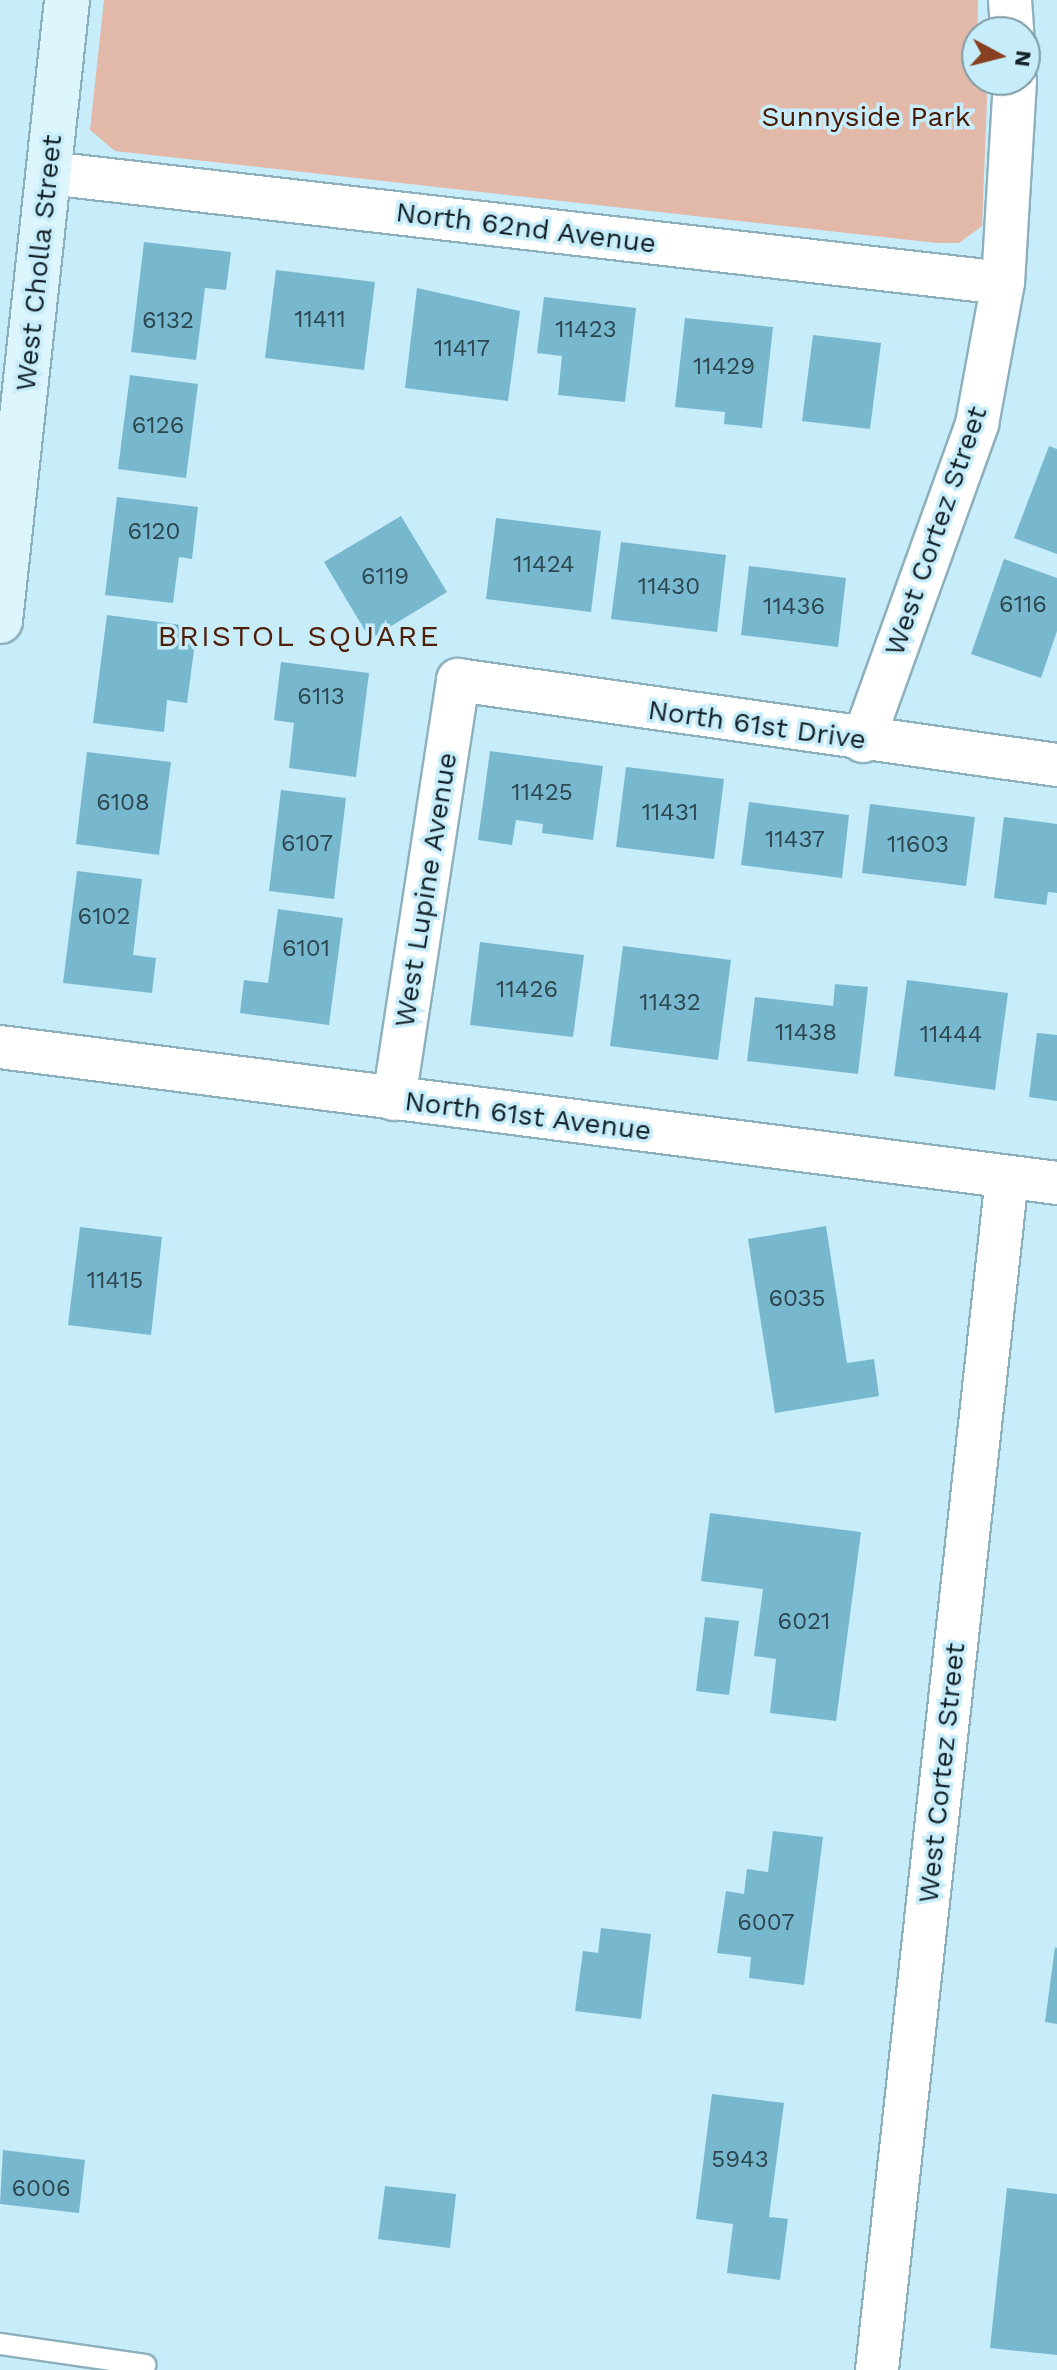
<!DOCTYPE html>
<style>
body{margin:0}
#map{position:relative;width:1057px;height:2370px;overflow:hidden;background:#c7ecfa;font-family:"Work Sans",sans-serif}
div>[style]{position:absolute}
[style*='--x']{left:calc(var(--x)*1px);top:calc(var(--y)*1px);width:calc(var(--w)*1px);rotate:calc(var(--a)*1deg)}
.green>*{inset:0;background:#e2b9a9}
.building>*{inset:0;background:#78b8ce}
.roads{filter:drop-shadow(2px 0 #8db0bd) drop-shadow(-2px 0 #8db0bd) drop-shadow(0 2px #8db0bd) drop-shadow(0 -2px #8db0bd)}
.lane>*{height:20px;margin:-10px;padding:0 10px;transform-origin:10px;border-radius:10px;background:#fff}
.street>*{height:42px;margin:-21px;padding:0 21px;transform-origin:21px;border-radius:21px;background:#fff}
.secondary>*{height:44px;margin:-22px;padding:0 22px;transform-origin:22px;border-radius:22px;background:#ddf5fd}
span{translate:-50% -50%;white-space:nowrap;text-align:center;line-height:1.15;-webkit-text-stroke:7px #c7ecfa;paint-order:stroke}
.number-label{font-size:24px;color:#2c4750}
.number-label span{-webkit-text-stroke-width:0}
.park-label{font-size:28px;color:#491702}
.street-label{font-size:28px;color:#132126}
.neighbourhood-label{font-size:30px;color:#4f1e09;letter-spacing:2px}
.north{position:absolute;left:961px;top:16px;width:80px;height:80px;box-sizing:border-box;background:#c7ecfa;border:2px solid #7f9ba5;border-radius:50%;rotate:97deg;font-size:22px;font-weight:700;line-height:32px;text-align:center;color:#132126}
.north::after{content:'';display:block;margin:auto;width:28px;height:36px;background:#873f20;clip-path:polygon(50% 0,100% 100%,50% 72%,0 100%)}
</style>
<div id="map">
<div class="green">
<div style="clip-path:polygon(104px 0,978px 0,977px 80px,985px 80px,987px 100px,982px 226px,959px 243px,937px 243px,115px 151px,90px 130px)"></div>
</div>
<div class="building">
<div style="clip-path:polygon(144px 242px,231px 252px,226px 290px,205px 288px,196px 360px,131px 352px)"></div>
<div style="clip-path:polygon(276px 270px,375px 282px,364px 370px,265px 358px)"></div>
<div style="clip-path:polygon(417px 288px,520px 311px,508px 401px,405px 388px)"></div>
<div style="clip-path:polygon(544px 297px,636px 308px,625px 402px,558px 395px,562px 356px,537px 353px)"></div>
<div style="clip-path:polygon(685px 318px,773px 327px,762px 428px,724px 424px,725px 412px,675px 407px)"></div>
<div style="clip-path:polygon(813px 335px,881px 343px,870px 429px,802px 421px)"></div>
<div style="clip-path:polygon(130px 375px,198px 384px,186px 478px,118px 469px)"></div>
<div style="clip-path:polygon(1049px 446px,1057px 449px,1057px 554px,1014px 538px)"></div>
<div style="clip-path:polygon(117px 497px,198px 507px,192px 559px,179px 557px,173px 603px,105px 595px)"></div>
<div style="clip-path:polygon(401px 516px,447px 592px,370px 639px,324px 562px)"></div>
<div style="clip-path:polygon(496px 518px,601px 531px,591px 612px,486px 599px)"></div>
<div style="clip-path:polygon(621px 542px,726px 555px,717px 632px,611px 619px)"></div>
<div style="clip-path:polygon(1004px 559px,1057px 578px,1057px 631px,1041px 678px,971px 654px)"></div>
<div style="clip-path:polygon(749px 566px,846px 578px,838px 647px,741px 635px)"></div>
<div style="clip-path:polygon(107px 615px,197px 627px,187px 703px,167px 700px,164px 732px,93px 723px)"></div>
<div style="clip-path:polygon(281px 662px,369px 673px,356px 777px,289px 768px,294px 723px,274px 720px)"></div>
<div style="clip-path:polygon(490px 751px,603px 766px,593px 840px,542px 833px,543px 824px,516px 820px,512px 845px,478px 840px)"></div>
<div style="clip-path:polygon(87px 752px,171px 762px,159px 855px,76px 844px)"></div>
<div style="clip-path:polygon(626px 767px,724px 779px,714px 859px,616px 847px)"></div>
<div style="clip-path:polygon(281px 790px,346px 798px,334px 899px,269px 891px)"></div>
<div style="clip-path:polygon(749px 802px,849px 815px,842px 878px,741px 865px)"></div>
<div style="clip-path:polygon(870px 804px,975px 817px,966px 886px,862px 873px)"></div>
<div style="clip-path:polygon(1004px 817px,1057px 824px,1057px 893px,1048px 892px,1046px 905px,994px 898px)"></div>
<div style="clip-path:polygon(77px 871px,142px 879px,133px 955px,156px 958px,152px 993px,63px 983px)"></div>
<div style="clip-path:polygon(278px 909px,343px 918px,329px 1025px,240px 1013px,244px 980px,268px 983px)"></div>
<div style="clip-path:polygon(480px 942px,584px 955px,573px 1037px,470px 1025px)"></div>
<div style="clip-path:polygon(623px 946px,731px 960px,718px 1060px,610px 1046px)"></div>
<div style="clip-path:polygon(907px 980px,1008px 993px,995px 1090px,894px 1076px)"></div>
<div style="clip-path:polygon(835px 984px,868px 987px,858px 1074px,747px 1061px,755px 997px,833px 1006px)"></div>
<div style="clip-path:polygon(1037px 1033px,1057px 1035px,1057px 1101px,1029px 1097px)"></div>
<div style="clip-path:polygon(826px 1226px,847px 1363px,874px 1359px,879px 1396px,775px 1413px,748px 1239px)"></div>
<div style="clip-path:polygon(80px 1227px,162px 1237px,151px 1335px,68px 1325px)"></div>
<div style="clip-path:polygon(710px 1513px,861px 1532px,836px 1721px,770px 1713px,776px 1659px,754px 1656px,763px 1589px,701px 1581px)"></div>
<div style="clip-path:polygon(705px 1617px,739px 1621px,729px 1695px,696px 1691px)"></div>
<div style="clip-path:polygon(773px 1831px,823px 1837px,804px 1985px,749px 1978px,751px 1957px,717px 1953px,726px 1891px,744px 1894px,747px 1869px,768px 1872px)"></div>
<div style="clip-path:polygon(601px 1928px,651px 1934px,641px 2019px,575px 2011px,583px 1951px,598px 1953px)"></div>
<div style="clip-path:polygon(1055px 1947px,1057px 1948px,1057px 2024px,1045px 2022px)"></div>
<div style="clip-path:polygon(712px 2094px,784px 2103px,769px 2217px,788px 2219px,780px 2280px,727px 2273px,733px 2224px,696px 2219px)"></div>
<div style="clip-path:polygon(3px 2150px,85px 2160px,79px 2213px,0 2204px)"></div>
<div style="clip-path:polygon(385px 2186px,456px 2194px,450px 2248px,378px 2239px)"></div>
<div style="clip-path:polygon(1007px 2188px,1057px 2194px,1057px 2355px,990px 2348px)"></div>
</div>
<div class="roads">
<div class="lane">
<div style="--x:0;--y:2344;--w:147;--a:8.2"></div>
</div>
<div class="street">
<div style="--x:1010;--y:0;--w:32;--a:86"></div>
<div style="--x:49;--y:173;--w:960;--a:6.58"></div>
<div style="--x:863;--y:741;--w:337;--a:-70.2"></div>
<div style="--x:977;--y:424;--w:143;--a:-79.6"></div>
<div style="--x:1003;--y:283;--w:203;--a:-86.6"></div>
<div style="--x:0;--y:1047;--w:1066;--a:7.33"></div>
<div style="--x:394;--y:1099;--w:424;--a:-81.3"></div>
<div style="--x:458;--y:680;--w:605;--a:8.08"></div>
<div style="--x:877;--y:2370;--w:1200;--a:-83.78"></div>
</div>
<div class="secondary">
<div style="--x:0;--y:621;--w:625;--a:-83.84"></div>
</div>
</div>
<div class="number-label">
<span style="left:320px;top:320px">11411</span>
<span style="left:168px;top:321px">6132</span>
<span style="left:586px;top:330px">11423</span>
<span style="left:462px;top:349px">11417</span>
<span style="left:724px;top:367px">11429</span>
<span style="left:158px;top:426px">6126</span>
<span style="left:154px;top:532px">6120</span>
<span style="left:544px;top:565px">11424</span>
<span style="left:385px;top:577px">6119</span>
<span style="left:669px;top:587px">11430</span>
<span style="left:1023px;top:605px">6116</span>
<span style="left:794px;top:607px">11436</span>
<span style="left:321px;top:697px">6113</span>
<span style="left:542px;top:793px">11425</span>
<span style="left:123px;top:803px">6108</span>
<span style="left:670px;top:813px">11431</span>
<span style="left:795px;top:840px">11437</span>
<span style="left:307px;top:844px">6107</span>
<span style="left:918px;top:845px">11603</span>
<span style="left:104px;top:917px">6102</span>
<span style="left:306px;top:949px">6101</span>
<span style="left:527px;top:990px">11426</span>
<span style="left:670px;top:1003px">11432</span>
<span style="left:806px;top:1033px">11438</span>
<span style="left:951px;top:1035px">11444</span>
<span style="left:115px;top:1281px">11415</span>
<span style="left:797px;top:1299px">6035</span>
<span style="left:804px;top:1622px">6021</span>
<span style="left:766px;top:1923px">6007</span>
<span style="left:740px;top:2160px">5943</span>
<span style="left:41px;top:2189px">6006</span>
</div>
<div class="park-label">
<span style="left:866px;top:117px">Sunnyside Park</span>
</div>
<div class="street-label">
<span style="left:526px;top:228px;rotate:7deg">North 62nd Avenue</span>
<span style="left:39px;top:263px;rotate:-84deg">West Cholla Street</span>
<span style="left:936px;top:531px;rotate:-71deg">West Cortez Street</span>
<span style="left:757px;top:725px;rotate:8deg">North 61st Drive</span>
<span style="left:426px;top:890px;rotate:-81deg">West Lupine Avenue</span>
<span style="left:528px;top:1116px;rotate:7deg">North 61st Avenue</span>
<span style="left:942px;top:1773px;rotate:-84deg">West Cortez Street</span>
</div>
<div class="neighbourhood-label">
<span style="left:299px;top:636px">BRISTOL SQUARE</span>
</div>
<div class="north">N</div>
</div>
